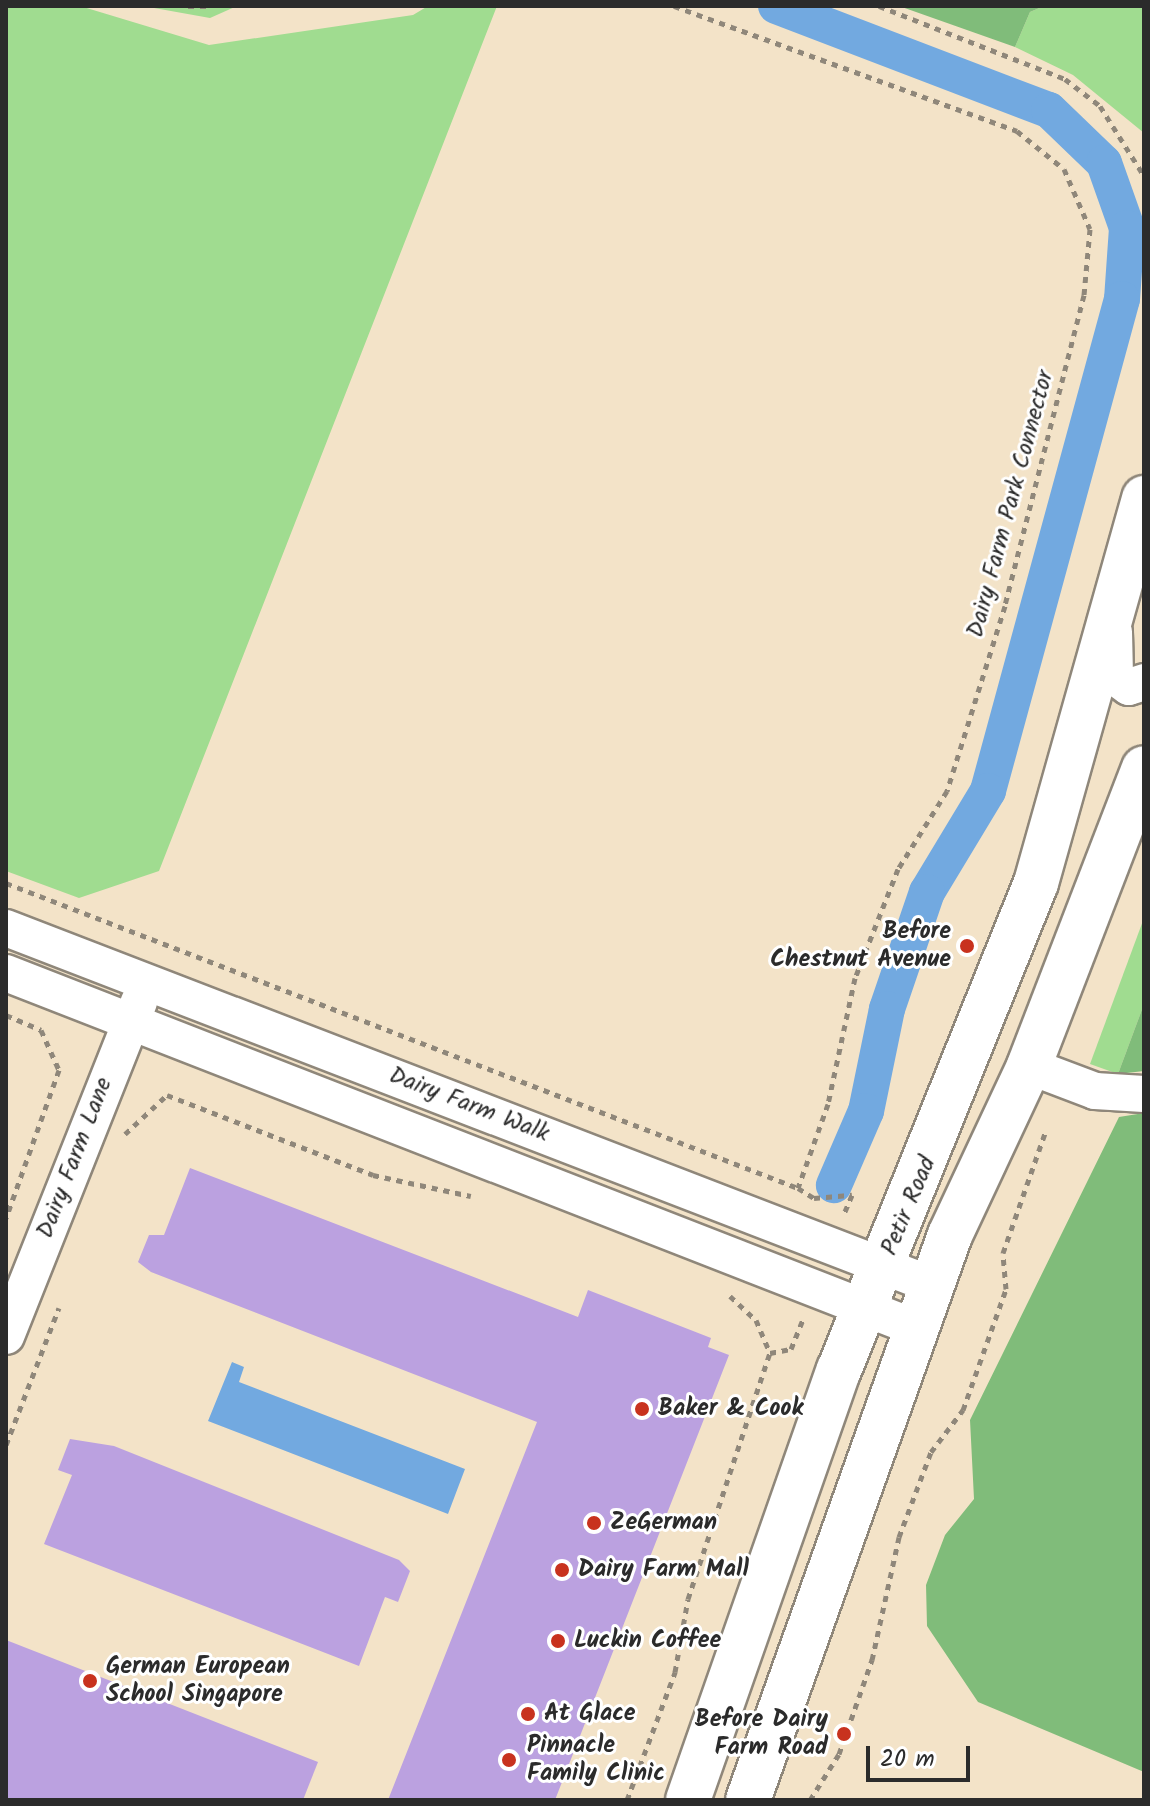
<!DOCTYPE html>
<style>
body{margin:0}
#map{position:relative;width:1150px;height:1806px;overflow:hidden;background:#f3e3c8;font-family:Kalam,sans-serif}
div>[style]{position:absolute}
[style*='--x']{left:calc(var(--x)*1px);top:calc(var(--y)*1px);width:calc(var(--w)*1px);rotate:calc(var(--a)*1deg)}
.green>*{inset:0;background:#a0dc90}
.forest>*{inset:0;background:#80bc7a}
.water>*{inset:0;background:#72a9e0}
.canal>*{height:36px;margin:-18px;padding:0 18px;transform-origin:18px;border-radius:18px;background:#72a9e0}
.building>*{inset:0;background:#bba1e0}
.path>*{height:5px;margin-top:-2.5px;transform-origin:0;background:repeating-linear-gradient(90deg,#8f877a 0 6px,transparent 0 12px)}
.roads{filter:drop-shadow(2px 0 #8f877a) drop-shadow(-2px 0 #8f877a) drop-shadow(0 2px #8f877a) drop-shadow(0 -2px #8f877a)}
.minor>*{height:36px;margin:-18px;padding:0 18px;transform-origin:18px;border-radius:18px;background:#fff}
.secondary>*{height:44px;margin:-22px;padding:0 22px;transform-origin:22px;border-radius:22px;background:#fff}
.dots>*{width:22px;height:22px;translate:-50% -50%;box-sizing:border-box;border:4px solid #fff;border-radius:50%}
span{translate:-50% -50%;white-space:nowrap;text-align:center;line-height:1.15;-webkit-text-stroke:6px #fff;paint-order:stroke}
.street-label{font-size:24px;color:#2b2b2b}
.poi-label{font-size:24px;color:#2b2b2b;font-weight:700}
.right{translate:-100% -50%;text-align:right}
.left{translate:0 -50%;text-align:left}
.frame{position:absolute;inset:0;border:8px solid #2b2b2b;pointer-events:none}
.scale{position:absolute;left:866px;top:1746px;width:104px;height:36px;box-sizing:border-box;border:4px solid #2b2b2b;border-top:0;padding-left:10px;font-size:24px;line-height:28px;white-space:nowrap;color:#2b2b2b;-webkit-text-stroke:6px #fff;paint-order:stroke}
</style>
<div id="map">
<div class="green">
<div style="clip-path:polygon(6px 6px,80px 6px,209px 45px,413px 15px,428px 6px,497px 6px,159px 871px,79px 898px,6px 871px)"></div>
<div style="clip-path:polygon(143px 6px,237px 6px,210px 18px)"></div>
<div style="clip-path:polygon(1044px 6px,1144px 6px,1144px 133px,1073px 75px,1015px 47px,1030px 12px)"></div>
<div style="clip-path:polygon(1144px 918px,1144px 1004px,1118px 1074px,1090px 1064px)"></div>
</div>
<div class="forest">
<div style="clip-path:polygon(899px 6px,1044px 6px,1030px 12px,1015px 47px)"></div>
<div style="clip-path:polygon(1144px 1004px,1144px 1071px,1118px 1074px)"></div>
<div style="clip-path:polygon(1144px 1113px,1144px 1772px,978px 1702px,927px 1626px,926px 1585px,945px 1535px,974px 1499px,970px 1420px,1119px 1117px)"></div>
</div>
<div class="water">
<div style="clip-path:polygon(232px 1362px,244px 1367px,239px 1382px,465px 1469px,448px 1514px,208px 1421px)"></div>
</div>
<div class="canal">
<div style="--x:776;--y:6;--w:292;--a:20.9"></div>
<div style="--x:1049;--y:110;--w:76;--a:43.9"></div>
<div style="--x:1104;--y:163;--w:69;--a:70.5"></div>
<div style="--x:1127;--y:228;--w:71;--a:94"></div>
<div style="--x:1122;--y:299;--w:510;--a:105.24"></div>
<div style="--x:988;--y:791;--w:118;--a:121.1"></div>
<div style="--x:927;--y:892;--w:124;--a:108.9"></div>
<div style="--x:887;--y:1009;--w:104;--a:101.6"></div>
<div style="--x:866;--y:1111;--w:81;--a:113.4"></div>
</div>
<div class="building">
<div style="clip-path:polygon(190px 1168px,578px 1317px,588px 1290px,711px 1338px,708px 1347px,729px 1355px,555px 1800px,388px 1800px,537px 1422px,151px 1272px,138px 1262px,149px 1235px,164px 1235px)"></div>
<div style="clip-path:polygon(70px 1439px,114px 1446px,399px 1560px,410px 1571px,398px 1602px,385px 1597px,359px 1666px,44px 1544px,72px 1475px,58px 1470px)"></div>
<div style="clip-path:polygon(6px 1640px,318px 1762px,303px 1800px,6px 1800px)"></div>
</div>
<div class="path">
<div style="--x:188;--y:6;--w:23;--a:0"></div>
<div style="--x:674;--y:6;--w:365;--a:20"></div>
<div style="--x:1017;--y:131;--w:60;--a:39"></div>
<div style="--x:1064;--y:169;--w:65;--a:66.6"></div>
<div style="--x:1090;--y:229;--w:66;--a:95.2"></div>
<div style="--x:1084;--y:295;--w:321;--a:104.3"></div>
<div style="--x:1005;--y:606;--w:194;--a:107.4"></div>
<div style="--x:947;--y:791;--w:92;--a:122.1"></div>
<div style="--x:898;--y:869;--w:117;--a:111.5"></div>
<div style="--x:855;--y:978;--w:129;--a:102.1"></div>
<div style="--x:828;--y:1104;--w:89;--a:109.7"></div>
<div style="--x:798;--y:1188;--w:19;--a:32"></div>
<div style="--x:814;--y:1198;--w:38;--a:-5"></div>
<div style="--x:852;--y:1195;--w:21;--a:113"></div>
<div style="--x:879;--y:6;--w:200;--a:21.4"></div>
<div style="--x:1065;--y:79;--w:44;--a:37.6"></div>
<div style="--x:1100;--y:106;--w:83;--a:57.8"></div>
<div style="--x:6;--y:883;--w:849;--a:21.06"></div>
<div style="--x:6;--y:1015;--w:38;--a:23"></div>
<div style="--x:41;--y:1030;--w:44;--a:65.8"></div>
<div style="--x:59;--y:1070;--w:157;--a:109.7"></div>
<div style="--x:125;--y:1134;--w:57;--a:-42.9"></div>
<div style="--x:167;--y:1095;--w:221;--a:21.2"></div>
<div style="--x:373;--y:1175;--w:100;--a:12.1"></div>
<div style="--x:730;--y:1296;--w:35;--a:43"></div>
<div style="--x:756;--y:1320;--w:36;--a:67"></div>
<div style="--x:6;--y:1445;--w:147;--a:-68.9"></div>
<div style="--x:627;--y:1800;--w:137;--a:-69.4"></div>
<div style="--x:675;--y:1672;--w:74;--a:-79.9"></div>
<div style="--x:688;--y:1599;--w:259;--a:-71.6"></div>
<div style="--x:770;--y:1353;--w:21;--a:-11"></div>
<div style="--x:791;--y:1349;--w:31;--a:-68"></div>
<div style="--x:810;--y:1800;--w:54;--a:-57.8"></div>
<div style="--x:839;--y:1754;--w:100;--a:-70.7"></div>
<div style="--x:872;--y:1660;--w:126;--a:-77.6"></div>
<div style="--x:899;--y:1537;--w:91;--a:-69.4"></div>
<div style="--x:931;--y:1452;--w:53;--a:-52.7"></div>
<div style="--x:963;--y:1410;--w:128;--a:-70.4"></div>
<div style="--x:1006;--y:1289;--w:36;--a:-95"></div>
<div style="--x:1003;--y:1253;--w:130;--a:-70.7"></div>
</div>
<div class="roads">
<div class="minor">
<div style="--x:1114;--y:632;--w:45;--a:88.7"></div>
<div style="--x:1115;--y:677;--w:17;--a:36"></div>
<div style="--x:1129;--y:687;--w:16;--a:-18"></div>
<div style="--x:6;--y:928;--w:992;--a:21.08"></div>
<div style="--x:6;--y:973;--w:977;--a:21.31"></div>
<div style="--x:1029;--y:1066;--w:71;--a:20.7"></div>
<div style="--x:1095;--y:1091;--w:49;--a:3.5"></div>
<div style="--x:6;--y:1336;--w:360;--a:-68.3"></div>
</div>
<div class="secondary">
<div style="--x:688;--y:1800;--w:456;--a:-70.7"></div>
<div style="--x:839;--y:1370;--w:525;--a:-67.98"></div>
<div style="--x:1036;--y:883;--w:400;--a:-74.3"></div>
<div style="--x:748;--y:1800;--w:600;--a:-70.33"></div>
<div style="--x:950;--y:1235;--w:187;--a:-64.9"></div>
<div style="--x:1029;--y:1066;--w:319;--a:-68.9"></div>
</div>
</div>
<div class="dots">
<div style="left:967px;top:946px;background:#c8321e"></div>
<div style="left:642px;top:1409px;background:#c8321e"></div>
<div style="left:594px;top:1523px;background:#c8321e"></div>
<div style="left:562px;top:1570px;background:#c8321e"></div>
<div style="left:558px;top:1641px;background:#c8321e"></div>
<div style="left:90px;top:1681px;background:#c8321e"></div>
<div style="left:528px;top:1714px;background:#c8321e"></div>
<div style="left:844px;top:1734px;background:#c8321e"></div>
<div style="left:509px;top:1760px;background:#c8321e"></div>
</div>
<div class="street-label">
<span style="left:1011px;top:504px;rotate:-75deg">Dairy Farm Park Connector</span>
<span style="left:469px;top:1105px;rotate:21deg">Dairy Farm Walk</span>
<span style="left:75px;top:1158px;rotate:-69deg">Dairy Farm Lane</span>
<span style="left:909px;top:1206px;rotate:-67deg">Petir Road</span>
</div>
<div class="poi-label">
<span class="right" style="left:951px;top:946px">Before<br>Chestnut Avenue</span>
<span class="left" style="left:658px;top:1409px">Baker &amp; Cook</span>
<span class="left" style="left:610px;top:1523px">ZeGerman</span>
<span class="left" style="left:578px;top:1570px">Dairy Farm Mall</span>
<span class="left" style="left:574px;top:1641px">Luckin Coffee</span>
<span class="left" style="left:106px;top:1681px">German European<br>School Singapore</span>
<span class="left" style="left:544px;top:1714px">At Glace</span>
<span class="right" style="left:828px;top:1734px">Before Dairy<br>Farm Road</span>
<span class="left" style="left:527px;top:1760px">Pinnacle<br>Family Clinic</span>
</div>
<div class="frame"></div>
<div class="scale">20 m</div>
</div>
